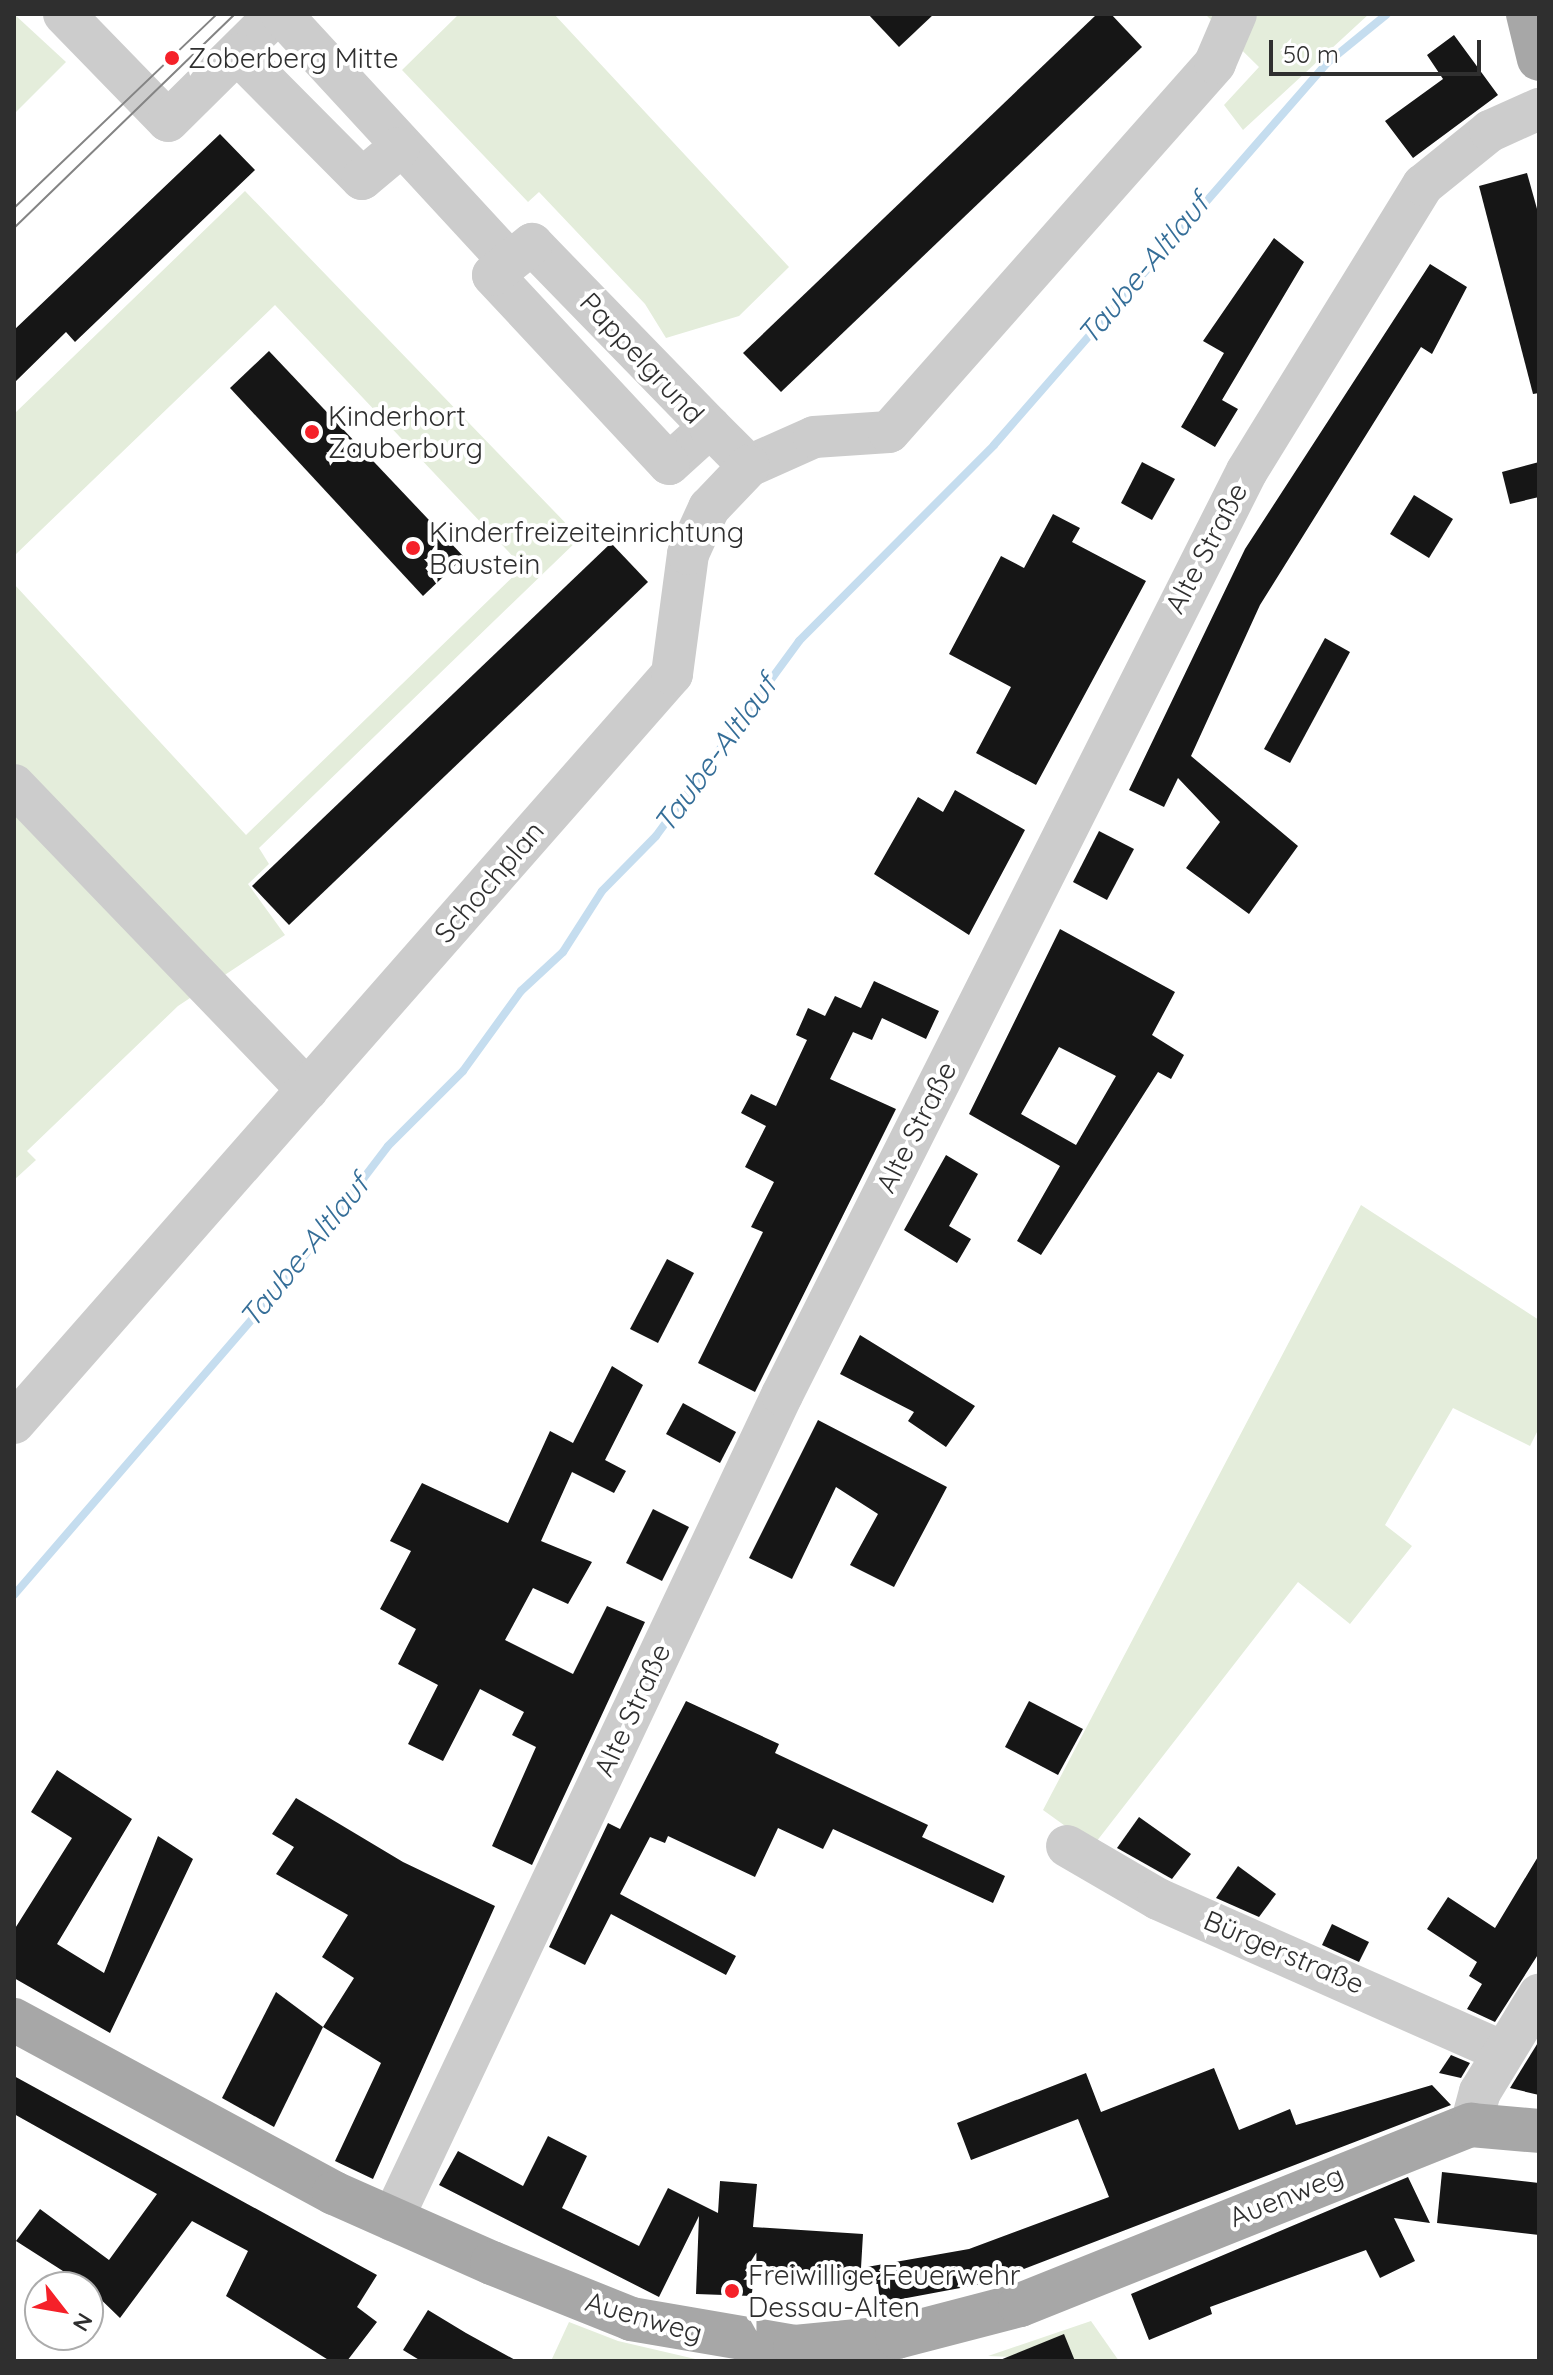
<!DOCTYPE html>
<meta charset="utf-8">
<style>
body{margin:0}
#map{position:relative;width:1553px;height:2375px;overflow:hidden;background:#fff;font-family:Quicksand,sans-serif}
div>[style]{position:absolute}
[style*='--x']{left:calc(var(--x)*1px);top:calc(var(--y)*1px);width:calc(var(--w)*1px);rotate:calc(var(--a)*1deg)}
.green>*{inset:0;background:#e4eddb}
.stream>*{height:8px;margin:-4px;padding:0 4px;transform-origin:4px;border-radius:4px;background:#c5ddef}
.building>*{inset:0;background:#161616}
.minor>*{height:42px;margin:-21px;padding:0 21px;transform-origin:21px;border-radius:21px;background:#ccc}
.major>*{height:44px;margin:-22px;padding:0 22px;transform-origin:22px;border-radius:22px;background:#a7a7a7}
.tram>*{height:2px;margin:-1px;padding:0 1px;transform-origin:1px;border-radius:1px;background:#848484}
.dots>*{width:22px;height:22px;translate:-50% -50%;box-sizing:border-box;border:4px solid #fff;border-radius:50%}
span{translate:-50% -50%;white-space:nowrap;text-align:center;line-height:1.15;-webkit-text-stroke:8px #fff;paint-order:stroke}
.poi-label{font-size:28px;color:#2f2f2f}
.left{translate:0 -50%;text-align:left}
.street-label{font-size:28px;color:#2f2f2f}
.water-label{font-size:30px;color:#356e98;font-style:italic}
.frame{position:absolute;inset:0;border:16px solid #2f2f2f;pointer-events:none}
.north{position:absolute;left:24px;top:2271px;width:80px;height:80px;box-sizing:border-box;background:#fff;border:2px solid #acacac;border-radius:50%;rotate:121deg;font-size:22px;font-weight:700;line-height:32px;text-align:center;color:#2f2f2f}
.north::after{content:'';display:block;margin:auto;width:28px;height:36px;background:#f52129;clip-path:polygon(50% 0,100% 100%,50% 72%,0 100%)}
.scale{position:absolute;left:1269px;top:40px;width:212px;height:36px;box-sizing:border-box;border:4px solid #2f2f2f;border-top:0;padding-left:10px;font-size:24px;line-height:28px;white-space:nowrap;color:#2f2f2f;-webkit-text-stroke:6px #fff;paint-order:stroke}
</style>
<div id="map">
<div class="green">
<div style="clip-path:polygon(14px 14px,66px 62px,14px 114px)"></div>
<div style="clip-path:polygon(459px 14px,554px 14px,789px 267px,739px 316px,666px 338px,645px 304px,539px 192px,528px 202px,402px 70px)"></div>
<div style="clip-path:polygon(1205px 14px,1369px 14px,1243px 130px,1224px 105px,1259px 67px)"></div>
<div style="clip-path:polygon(245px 191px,580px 538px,259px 848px,269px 864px,248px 884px,285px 935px,178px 1006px,27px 1151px,36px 1160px,14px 1180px,14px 584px,246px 835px,523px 567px,275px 305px,14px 556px,14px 414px)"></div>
<div style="clip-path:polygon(1361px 1205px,1539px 1320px,1539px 1428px,1530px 1446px,1453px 1408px,1385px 1525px,1412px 1546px,1350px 1624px,1298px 1582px,1093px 1846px,1043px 1810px)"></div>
<div style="clip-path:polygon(1091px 2321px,1119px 2361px,988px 2356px)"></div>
<div style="clip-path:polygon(569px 2322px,618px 2341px,704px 2361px,551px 2361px)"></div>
</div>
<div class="stream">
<div style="--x:14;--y:1595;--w:416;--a:-49.2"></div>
<div style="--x:286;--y:1280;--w:168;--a:-52.7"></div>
<div style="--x:388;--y:1146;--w:106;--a:-45"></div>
<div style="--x:463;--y:1071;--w:99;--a:-54.1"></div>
<div style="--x:521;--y:991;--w:57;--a:-42.9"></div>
<div style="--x:563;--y:952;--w:72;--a:-57.4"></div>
<div style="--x:602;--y:891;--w:77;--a:-45.5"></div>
<div style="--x:656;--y:836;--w:242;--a:-53.7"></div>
<div style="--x:799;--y:641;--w:276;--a:-45.1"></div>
<div style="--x:994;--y:445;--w:507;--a:-48.92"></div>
<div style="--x:1327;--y:63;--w:77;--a:-39.2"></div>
</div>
<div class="building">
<div style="clip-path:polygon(868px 14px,934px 14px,899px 47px)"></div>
<div style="clip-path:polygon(1097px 14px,1111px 14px,1142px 47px,781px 392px,743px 353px)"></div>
<div style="clip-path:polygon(1454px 35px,1498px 95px,1413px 158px,1385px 121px,1443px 79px,1427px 55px)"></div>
<div style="clip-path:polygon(220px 134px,255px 170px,75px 342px,66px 332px,14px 383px,14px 330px)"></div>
<div style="clip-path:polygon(1527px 173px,1539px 216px,1539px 393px,1533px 394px,1479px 186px)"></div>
<div style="clip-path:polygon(1274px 238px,1304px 262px,1222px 400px,1238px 409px,1215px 447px,1181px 427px,1224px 353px,1203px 341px)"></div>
<div style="clip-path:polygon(1430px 264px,1467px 287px,1432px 354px,1421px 347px,1260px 605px,1191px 756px,1298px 846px,1249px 914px,1186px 868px,1220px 822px,1178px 778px,1164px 807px,1129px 790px,1245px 549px)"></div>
<div style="clip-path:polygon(269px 351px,464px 557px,423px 596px,230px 388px)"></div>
<div style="clip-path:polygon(1142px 462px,1175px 479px,1152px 520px,1121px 503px)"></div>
<div style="clip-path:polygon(1539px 462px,1539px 497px,1510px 504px,1502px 472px)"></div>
<div style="clip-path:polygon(1414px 495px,1453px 519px,1429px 558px,1390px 534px)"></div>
<div style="clip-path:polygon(1053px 514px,1080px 528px,1072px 542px,1146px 581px,1036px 785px,976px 753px,1011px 687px,949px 654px,1001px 556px,1024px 568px)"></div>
<div style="clip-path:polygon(611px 543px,648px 582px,289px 925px,252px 886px)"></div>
<div style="clip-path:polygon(1325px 638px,1350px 652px,1290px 763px,1264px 749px)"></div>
<div style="clip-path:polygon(955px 790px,1025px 830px,969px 935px,874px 874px,918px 797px,943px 812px)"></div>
<div style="clip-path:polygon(1099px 831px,1134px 849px,1107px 900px,1073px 882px)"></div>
<div style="clip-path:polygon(evenodd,1060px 929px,1175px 992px,1152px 1035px,1184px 1055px,1171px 1079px,1158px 1072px,1041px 1255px,1017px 1241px,1060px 1166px,969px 1114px,1060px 929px,1059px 1047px,1116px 1076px,1076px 1145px,1021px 1114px,1059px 1047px)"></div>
<div style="clip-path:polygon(874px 981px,939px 1011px,926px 1039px,882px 1018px,872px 1040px,853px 1032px,830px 1079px,896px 1109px,755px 1392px,698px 1363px,763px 1232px,751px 1227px,774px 1182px,745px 1167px,766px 1126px,741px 1113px,751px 1094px,776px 1106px,807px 1040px,796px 1035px,808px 1008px,825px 1016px,835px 996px,861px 1008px)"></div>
<div style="clip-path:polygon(946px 1155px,978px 1174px,949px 1226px,971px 1239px,957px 1263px,904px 1230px)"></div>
<div style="clip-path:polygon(667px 1259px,694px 1273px,658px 1343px,630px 1329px)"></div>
<div style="clip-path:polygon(860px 1335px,975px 1406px,946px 1447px,908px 1421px,914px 1412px,840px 1374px)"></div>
<div style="clip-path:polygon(612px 1366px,643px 1385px,605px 1460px,626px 1471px,614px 1493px,572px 1472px,541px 1541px,592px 1562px,568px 1604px,533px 1588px,505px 1640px,573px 1674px,607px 1606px,645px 1622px,532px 1865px,492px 1846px,536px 1747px,512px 1735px,524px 1712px,480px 1689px,443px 1761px,408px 1744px,438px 1685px,398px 1664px,416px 1629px,380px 1609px,411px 1551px,390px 1541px,422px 1483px,508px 1523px,550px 1431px,573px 1443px)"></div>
<div style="clip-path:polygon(683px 1403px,736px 1432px,720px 1463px,666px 1434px)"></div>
<div style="clip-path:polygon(818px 1420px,947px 1487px,894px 1587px,850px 1565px,878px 1514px,836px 1487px,792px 1579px,749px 1558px)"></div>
<div style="clip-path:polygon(653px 1509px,689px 1527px,662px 1581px,626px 1563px)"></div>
<div style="clip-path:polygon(686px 1701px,779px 1744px,775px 1753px,928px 1825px,922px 1837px,1005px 1876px,993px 1903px,833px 1829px,823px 1849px,778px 1828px,755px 1877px,668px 1836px,665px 1843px,650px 1837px,620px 1894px,736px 1956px,726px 1975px,611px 1914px,585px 1965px,549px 1947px,608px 1823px,620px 1829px)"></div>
<div style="clip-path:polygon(1029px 1701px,1083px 1729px,1058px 1775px,1005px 1747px)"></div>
<div style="clip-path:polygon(57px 1770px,132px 1819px,57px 1944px,104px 1973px,158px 1836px,193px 1859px,110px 2033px,14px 1978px,14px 1930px,72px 1838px,31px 1812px)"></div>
<div style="clip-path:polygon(296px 1798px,403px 1862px,495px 1906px,373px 2179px,335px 2161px,381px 2063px,323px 2027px,354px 1978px,322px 1957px,348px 1915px,276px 1874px,294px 1847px,272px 1834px)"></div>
<div style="clip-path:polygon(1139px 1817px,1191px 1854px,1172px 1879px,1117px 1848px)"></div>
<div style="clip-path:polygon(1539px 1855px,1539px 1953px,1495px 2022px,1467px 2009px,1482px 1984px,1469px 1976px,1477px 1962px,1427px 1929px,1448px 1897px,1495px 1928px)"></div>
<div style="clip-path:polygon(1238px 1866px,1276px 1894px,1259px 1917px,1216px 1898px)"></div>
<div style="clip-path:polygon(1332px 1924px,1369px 1942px,1359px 1962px,1322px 1945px)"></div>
<div style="clip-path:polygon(276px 1992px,323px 2027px,274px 2127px,222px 2098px)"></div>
<div style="clip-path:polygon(1539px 2041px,1539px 2095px,1510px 2088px)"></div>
<div style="clip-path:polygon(1451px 2055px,1470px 2063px,1461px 2078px,1439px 2073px)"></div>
<div style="clip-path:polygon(1214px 2068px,1239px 2130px,1290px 2109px,1296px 2125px,1432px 2085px,1451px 2105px,987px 2283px,880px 2303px,878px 2284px,753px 2275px,752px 2296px,696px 2294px,699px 2216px,659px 2297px,439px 2185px,458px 2151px,523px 2186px,548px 2136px,587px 2156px,562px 2208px,639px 2246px,668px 2188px,718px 2213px,720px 2181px,757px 2184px,753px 2227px,863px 2234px,861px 2268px,969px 2249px,1109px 2197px,1078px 2119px,971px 2160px,957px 2123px,1086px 2073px,1101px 2112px)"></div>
<div style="clip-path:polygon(14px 2076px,377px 2275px,357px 2307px,377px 2322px,347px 2361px,330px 2361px,226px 2296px,248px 2251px,192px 2221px,120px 2318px,88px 2287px,16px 2241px,40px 2209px,109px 2260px,157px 2194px,14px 2114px)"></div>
<div style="clip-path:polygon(1442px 2172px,1539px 2183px,1539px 2235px,1437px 2223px)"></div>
<div style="clip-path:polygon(1408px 2177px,1430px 2223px,1394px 2218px,1415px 2261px,1380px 2278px,1366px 2250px,1210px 2307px,1212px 2314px,1149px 2340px,1131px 2294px)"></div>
<div style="clip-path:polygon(428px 2310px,466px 2333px,517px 2361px,421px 2361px,403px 2350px)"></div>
<div style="clip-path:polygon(1064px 2334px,1075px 2361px,1001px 2361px,1000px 2360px)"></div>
</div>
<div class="minor">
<div style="--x:64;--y:14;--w:149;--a:45.8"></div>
<div style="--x:168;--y:121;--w:152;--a:-44.7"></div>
<div style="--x:281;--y:14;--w:332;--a:47.3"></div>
<div style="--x:238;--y:54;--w:176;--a:45.2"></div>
<div style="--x:362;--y:179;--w:48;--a:-40"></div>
<div style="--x:532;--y:244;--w:255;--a:45.8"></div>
<div style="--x:710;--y:427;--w:55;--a:137.9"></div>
<div style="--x:669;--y:464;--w:258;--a:-133"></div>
<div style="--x:493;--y:275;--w:50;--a:-38.5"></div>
<div style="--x:710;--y:427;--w:55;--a:45"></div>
<div style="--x:749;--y:466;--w:71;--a:-24"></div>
<div style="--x:814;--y:437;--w:75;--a:-3.8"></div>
<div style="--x:889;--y:432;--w:492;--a:-48.5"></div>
<div style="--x:1215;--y:63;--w:53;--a:-66.8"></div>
<div style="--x:14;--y:785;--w:423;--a:46.1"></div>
<div style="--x:14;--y:1423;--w:997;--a:-48.7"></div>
<div style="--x:672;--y:674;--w:121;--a:-82.4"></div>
<div style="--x:688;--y:554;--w:51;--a:-65.5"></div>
<div style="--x:709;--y:508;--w:58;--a:-46.4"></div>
<div style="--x:1067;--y:1846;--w:105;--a:30.2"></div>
<div style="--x:1158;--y:1899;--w:378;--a:23.9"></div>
<div style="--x:1471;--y:2125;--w:34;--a:-75"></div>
<div style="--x:1480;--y:2092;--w:114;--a:-58.7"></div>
<div style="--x:392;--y:2220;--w:913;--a:-64.7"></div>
<div style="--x:782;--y:1395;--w:1034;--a:-63.29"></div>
<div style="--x:1247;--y:471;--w:336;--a:-58.4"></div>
<div style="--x:1423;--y:185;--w:86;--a:-38.9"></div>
<div style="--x:1490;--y:131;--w:54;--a:-24.2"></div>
</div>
<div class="major">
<div style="--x:1528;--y:14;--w:46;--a:76.3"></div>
<div style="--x:14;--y:2020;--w:364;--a:28.4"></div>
<div style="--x:334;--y:2193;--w:173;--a:23.9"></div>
<div style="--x:492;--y:2263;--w:150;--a:21.9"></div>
<div style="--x:631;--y:2319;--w:166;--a:9.7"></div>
<div style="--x:795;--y:2347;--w:102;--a:-5.6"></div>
<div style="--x:897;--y:2337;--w:127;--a:-14.6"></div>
<div style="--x:1020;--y:2305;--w:486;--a:-21.8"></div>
<div style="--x:1471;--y:2125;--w:68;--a:5"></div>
</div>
<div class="tram">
<div style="--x:14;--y:208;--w:281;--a:-43.7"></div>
<div style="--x:14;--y:228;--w:308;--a:-44.1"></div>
</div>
<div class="dots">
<div style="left:172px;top:58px;background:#f52129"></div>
<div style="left:312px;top:432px;background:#f52129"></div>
<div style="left:413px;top:548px;background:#f52129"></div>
<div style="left:732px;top:2291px;background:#f52129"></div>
</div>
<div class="poi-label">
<span class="left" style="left:188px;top:58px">Zoberberg Mitte</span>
<span class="left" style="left:328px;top:432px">Kinderhort<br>Zauberburg</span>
<span class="left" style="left:429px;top:548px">Kinderfreizeiteinrichtung<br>Baustein</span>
<span class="left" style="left:748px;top:2291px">Freiwillige Feuerwehr<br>Dessau-Alten</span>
</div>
<div class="street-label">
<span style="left:642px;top:358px;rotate:47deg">Pappelgrund</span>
<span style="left:1206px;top:548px;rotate:-62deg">Alte Straße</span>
<span style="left:489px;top:882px;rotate:-49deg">Schochplan</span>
<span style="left:916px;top:1127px;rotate:-63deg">Alte Straße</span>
<span style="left:632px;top:1710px;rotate:-65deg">Alte Straße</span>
<span style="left:1284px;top:1952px;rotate:23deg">Bürgerstraße</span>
<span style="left:1286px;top:2196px;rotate:-22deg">Auenweg</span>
<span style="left:644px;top:2317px;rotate:16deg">Auenweg</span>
</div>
<div class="water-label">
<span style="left:1143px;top:269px;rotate:-50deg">Taube-Altlauf</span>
<span style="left:715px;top:754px;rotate:-54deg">Taube-Altlauf</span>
<span style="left:304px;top:1251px;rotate:-51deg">Taube-Altlauf</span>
</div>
<div class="frame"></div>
<div class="north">N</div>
<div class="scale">50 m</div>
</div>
